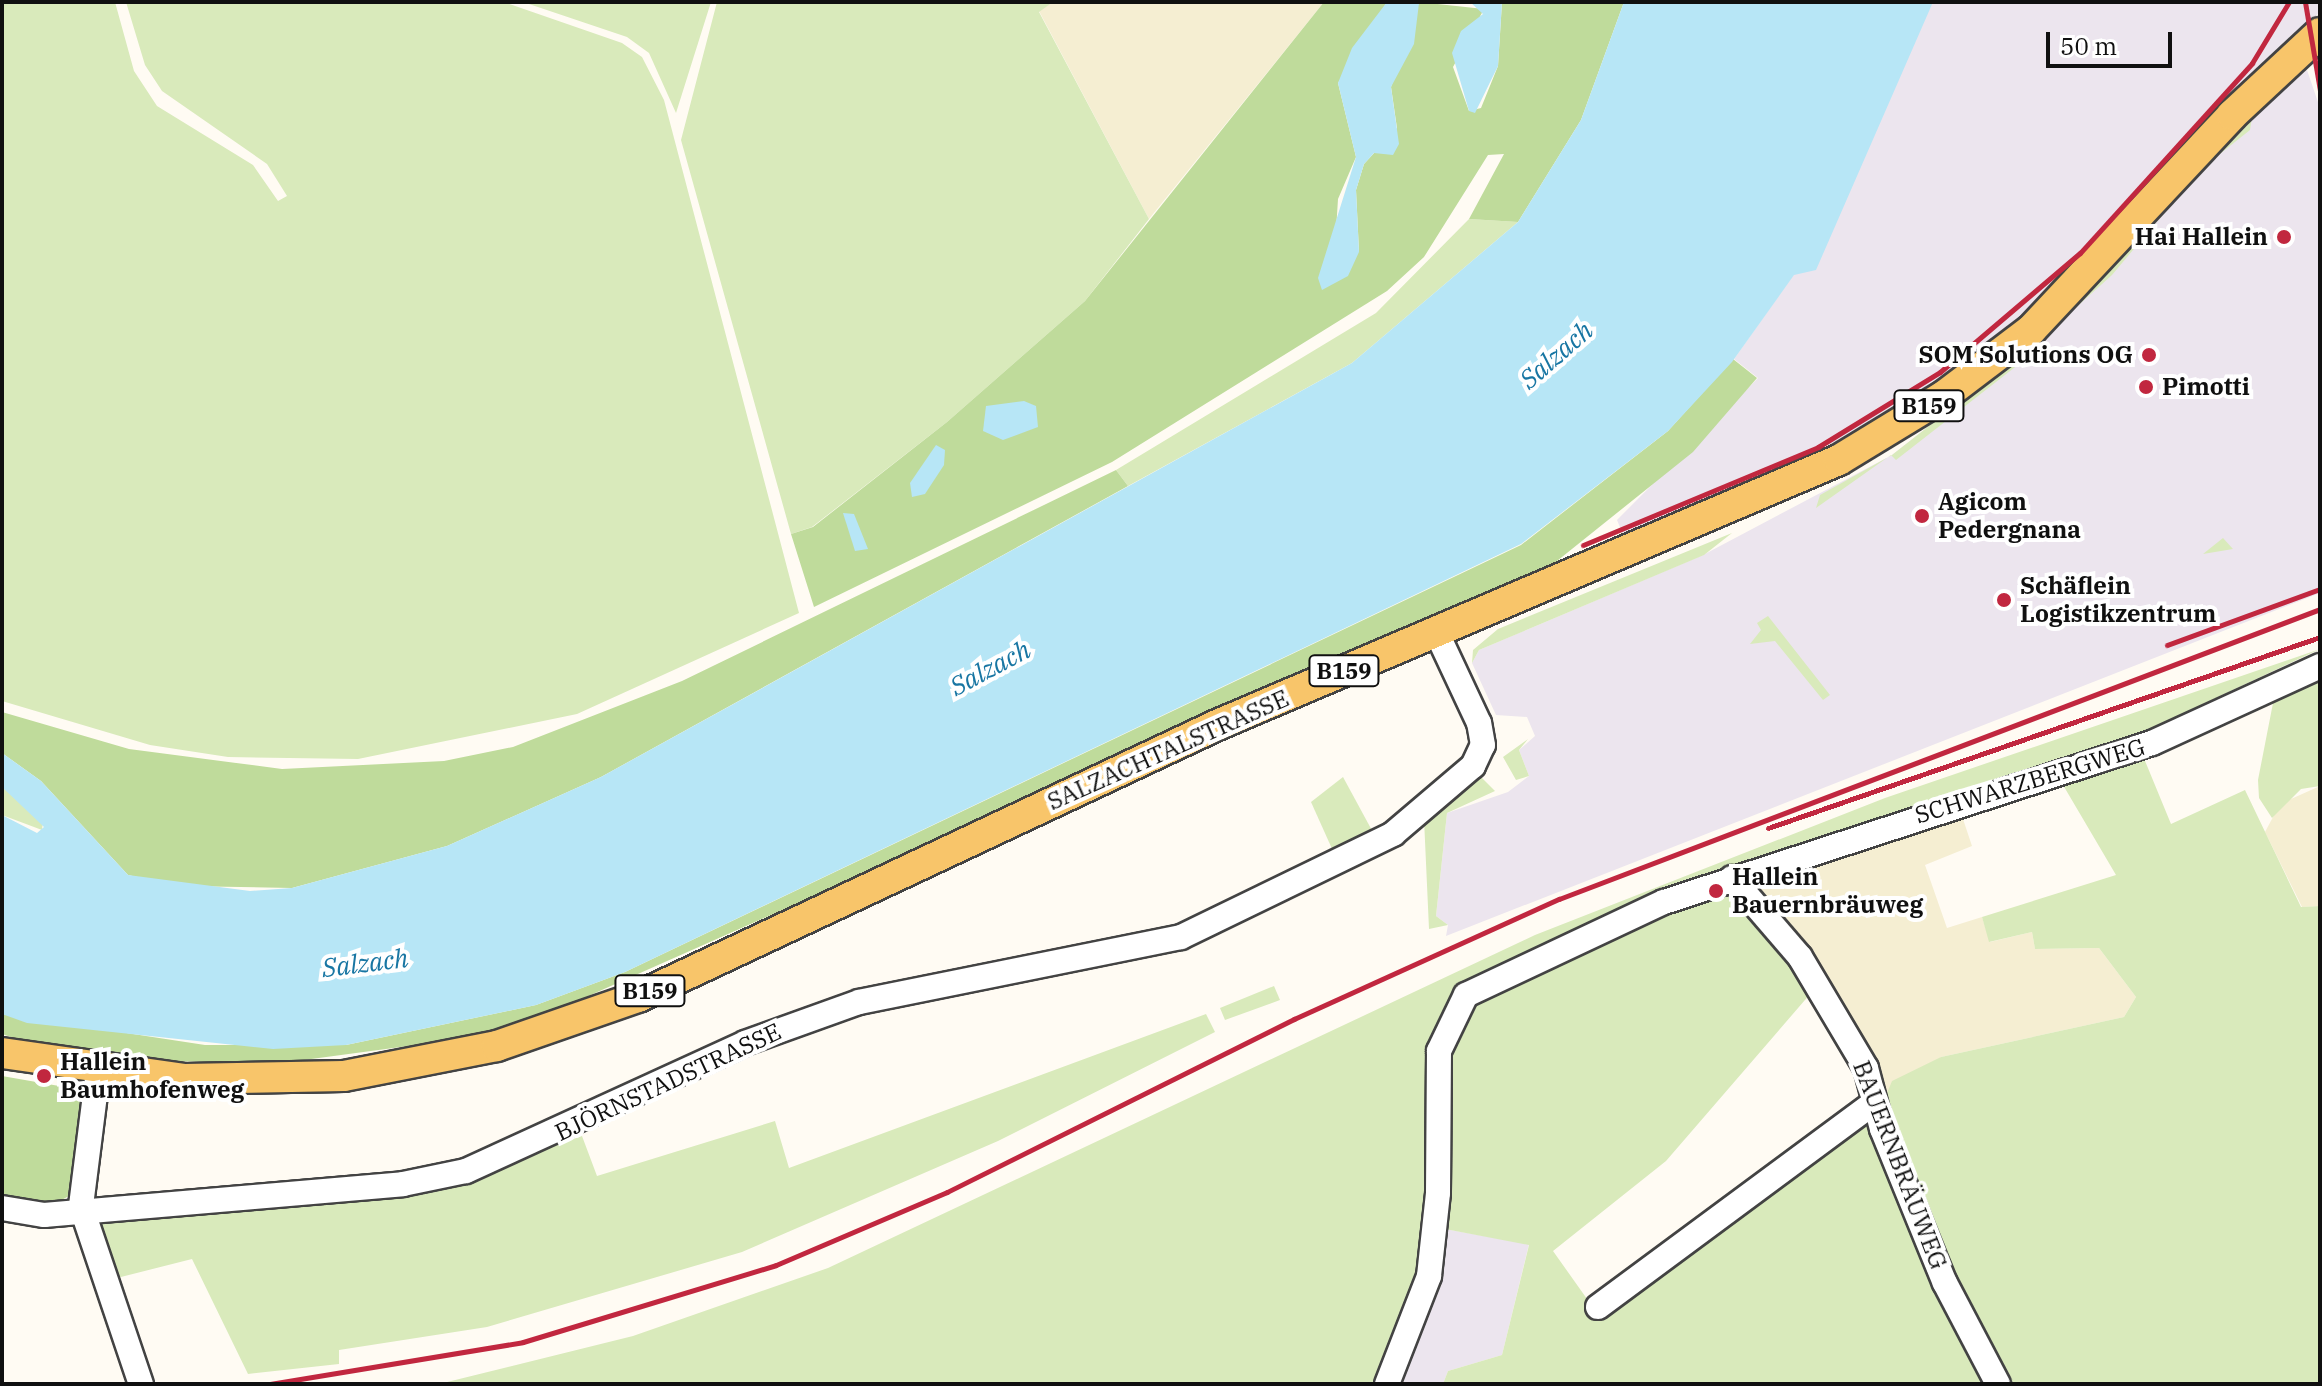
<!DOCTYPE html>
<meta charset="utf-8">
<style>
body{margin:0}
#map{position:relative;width:2322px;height:1386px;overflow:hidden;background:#fffbf3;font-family:"IBM Plex Serif",serif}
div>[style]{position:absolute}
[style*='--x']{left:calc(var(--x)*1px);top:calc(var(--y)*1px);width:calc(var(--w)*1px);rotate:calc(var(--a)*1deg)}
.industrial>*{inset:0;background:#ece5ee}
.farmland>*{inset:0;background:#f5eed2}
.green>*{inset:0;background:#d9eabb}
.forest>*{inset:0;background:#bfdb9b}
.water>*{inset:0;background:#b7e6f6}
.roads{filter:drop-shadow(2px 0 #434343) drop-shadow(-2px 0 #434343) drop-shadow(0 2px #434343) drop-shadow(0 -2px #434343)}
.minor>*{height:24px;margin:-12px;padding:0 12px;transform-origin:12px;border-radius:12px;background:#fff}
.major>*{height:30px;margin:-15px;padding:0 15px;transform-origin:15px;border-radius:15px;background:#f8c56a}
.rail>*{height:5px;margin:-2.5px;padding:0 2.5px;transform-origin:2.5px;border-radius:2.5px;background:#c1273f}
.dots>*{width:22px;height:22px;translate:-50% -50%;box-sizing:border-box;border:4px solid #fff;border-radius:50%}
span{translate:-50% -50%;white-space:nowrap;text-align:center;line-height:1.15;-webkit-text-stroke:8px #fff;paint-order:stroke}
.shield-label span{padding:2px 6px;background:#fff;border:2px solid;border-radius:6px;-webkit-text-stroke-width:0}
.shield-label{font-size:22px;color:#101010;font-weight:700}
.poi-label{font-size:24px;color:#101010;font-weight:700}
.right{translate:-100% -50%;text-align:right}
.left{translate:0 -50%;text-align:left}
.street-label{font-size:24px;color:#101010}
.water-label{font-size:26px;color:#1876a3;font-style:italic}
.frame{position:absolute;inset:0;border:4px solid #101010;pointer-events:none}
.scale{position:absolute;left:2046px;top:32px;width:126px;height:36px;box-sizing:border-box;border:4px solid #101010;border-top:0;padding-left:10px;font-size:24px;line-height:28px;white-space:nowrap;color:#101010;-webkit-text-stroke:6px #fff;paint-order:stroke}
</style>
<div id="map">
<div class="industrial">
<div style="clip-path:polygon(1933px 2px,2320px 2px,2320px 12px,2246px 79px,2024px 317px,1949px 376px,1868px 427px,1733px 494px,1624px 537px,1617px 520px,1758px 378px,1734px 359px,1794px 274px)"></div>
<div style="clip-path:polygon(2307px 70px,2320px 108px,2320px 593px,1446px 936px,1448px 925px,1436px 916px,1447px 813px,1508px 792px,1529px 776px,1519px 750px,1535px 736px,1527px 717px,1496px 715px,1472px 663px,1479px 650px,1703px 555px,1892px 455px,2051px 330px,2252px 117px)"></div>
<div style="clip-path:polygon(1445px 1229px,1529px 1244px,1502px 1355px,1448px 1371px,1443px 1384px,1395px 1384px,1423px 1331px)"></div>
</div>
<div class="farmland">
<div style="clip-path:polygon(1053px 2px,1324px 2px,1149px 219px,1039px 11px)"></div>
<div style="clip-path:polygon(2320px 786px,2320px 906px,2302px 907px,2265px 832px,2280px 804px)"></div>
<div style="clip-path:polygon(1961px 813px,1972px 846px,1925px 865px,1947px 928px,1982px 917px,1990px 942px,2032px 932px,2035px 949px,2099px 948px,2136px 997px,2124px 1017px,1941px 1057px,1883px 1103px,1757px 897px,1760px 883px)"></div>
</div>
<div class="green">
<div style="clip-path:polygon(2px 2px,115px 2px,134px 71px,157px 106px,253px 165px,278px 201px,287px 196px,267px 164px,162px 91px,145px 65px,126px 2px,504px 2px,622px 43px,642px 57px,664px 100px,799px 613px,577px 714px,358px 759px,228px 757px,150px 745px,2px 701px)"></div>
<div style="clip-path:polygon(523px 2px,711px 2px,676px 113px,649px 53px,627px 37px)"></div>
<div style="clip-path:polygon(717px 2px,1053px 2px,1039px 12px,1149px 219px,1085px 301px,947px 422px,812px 527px,791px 534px,681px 140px)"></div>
<div style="clip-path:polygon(2252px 117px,2250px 130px,2201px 169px,2234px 134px)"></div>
<div style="clip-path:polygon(2195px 176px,2112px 275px,2042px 338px,2087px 295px)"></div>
<div style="clip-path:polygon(1469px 219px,1518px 222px,1352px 363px,1128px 486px,1116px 470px,1376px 313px)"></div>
<div style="clip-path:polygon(2035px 343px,2028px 357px,1896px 460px,1891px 455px,1816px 508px,1820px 495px,1892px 455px)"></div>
<div style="clip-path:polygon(1732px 533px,1704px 555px,1479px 650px,1472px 663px,1473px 650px,1498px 629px)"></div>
<div style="clip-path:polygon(2223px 538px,2233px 549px,2203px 554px)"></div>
<div style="clip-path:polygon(1768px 616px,1830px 695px,1823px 700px,1775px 641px,1750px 644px,1761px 630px,1757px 623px)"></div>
<div style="clip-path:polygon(2320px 649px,2099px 753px,1679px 887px,1460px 987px,1432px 1040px,1422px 1253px,1400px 1339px,1376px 1384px,439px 1384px,633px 1336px,828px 1268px,1535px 935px,1885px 798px)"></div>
<div style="clip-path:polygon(2320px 674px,2320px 786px,2301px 789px,2272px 818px,2259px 798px,2258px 780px,2273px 703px)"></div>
<div style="clip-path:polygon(1528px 739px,1519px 750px,1529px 776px,1516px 780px,1503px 757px)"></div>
<div style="clip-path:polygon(2143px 756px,2171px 824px,2245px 790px,2301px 907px,2320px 906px,2320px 1384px,2004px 1384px,1973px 1332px,1883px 1103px,1892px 1081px,1941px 1057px,2124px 1017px,2136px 997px,2099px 948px,2035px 949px,2032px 932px,1989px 942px,1982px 917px,2116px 875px,2063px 785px)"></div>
<div style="clip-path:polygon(1479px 775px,1495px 791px,1447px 813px,1436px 916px,1448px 925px,1429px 929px,1424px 819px)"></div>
<div style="clip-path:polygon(1343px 777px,1375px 836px,1333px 851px,1311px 802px)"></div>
<div style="clip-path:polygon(2px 787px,43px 821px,42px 830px,2px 815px)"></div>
<div style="clip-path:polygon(1717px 893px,1734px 894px,1791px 957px,1811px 993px,1666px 1161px,1553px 1251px,1597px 1313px,1868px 1113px,1991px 1384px,1443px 1384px,1448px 1371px,1502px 1355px,1529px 1245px,1445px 1229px,1445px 1059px,1473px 1003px,1524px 974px)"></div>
<div style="clip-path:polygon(1274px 986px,1280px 1000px,1225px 1020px,1220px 1008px)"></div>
<div style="clip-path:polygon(1206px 1014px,1215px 1032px,998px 1141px,742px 1252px,487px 1327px,339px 1350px,339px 1364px,248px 1374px,192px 1259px,113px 1279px,98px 1214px,478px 1173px,582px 1136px,597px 1176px,775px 1121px,789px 1168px)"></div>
</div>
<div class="forest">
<div style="clip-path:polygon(1324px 2px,1387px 2px,1338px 83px,1356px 157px,1338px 199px,1336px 231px,1359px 252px,1356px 190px,1364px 164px,1397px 128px,1391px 87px,1419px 2px,1484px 9px,1453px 67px,1469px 111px,1481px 108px,1498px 66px,1502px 2px,1624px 2px,1581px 120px,1518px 222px,1469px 219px,1504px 154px,1488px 155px,1424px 257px,1387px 291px,1112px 462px,814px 607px,791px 534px,813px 527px,947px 422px,1085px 301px)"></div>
<div style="clip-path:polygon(1733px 359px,1757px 378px,1693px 452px,1542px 573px,541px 1017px,453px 1040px,274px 1064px,73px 1058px,2px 1034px,2px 1014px,205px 1045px,346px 1045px,536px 1005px,625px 972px,1521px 545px,1668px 431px)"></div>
<div style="clip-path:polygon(1116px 470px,1128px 486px,601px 777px,447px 846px,292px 888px,179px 886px,128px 875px,41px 781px,2px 753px,2px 712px,129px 749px,282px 769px,444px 761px,513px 747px,682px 681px)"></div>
<div style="clip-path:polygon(2px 1076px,82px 1090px,75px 1170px,69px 1196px,54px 1204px,2px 1202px)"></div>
</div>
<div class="water">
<div style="clip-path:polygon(1387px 2px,1419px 3px,1414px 44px,1391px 87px,1399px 144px,1393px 155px,1374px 153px,1364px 164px,1356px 190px,1359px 252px,1348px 276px,1322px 290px,1318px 278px,1356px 157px,1338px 83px,1352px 48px)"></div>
<div style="clip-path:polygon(1470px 2px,1502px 2px,1498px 66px,1475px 113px,1469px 111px,1452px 53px,1461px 31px,1483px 14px)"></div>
<div style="clip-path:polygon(1624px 2px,1933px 2px,1816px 270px,1794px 275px,1732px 362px,1668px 431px,1521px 544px,625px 972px,536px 1005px,346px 1045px,273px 1049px,27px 1023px,2px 1014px,2px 815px,37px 833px,44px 827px,2px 787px,2px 753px,41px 781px,128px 875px,250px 891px,292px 888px,447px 846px,601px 777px,1352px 363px,1518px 222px,1581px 120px)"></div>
<div style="clip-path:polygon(1024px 401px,1036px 406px,1038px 427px,1003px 440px,983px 431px,986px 406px)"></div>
<div style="clip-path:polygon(936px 445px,945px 450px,944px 465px,925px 494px,912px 497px,910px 483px)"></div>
<div style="clip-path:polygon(843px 513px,854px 514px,868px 549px,855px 551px)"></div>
</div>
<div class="roads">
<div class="minor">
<div style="--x:1732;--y:878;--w:104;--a:49.3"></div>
<div style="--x:1800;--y:957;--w:129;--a:59.3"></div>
<div style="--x:1866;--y:1068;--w:63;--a:75.3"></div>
<div style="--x:1882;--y:1129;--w:166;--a:67.8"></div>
<div style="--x:1945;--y:1283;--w:114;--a:62.3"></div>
<div style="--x:98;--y:1071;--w:136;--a:97.2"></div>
<div style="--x:81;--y:1206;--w:188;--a:71.4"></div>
<div style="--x:2;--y:1208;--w:43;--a:9.5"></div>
<div style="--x:44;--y:1215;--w:360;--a:-4.9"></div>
<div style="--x:403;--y:1184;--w:64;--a:-11.7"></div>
<div style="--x:466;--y:1171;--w:307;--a:-24.6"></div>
<div style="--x:745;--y:1043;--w:121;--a:-19.8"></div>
<div style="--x:859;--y:1002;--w:328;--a:-11.4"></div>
<div style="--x:1181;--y:937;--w:236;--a:-25.9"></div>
<div style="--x:1393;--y:834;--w:105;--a:-40.4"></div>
<div style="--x:1473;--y:766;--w:23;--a:-65"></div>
<div style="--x:1483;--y:745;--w:22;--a:-100"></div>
<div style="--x:1479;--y:723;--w:102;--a:-115.1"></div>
<div style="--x:1598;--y:1307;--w:343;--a:-36.5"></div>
<div style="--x:1387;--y:1384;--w:116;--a:-68.7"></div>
<div style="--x:1429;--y:1276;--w:83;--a:-83.8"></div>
<div style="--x:1438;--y:1193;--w:142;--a:-89.6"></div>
<div style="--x:1439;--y:1051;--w:62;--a:-64.3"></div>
<div style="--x:1466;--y:995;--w:219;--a:-25.2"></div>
<div style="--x:1664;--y:902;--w:513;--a:-18.05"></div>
<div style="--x:2152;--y:743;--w:185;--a:-24.6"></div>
</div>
<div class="major">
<div style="--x:2;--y:1053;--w:185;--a:8.1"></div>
<div style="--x:185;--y:1079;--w:159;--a:-1.1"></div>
<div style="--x:344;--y:1076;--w:156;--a:-11.1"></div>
<div style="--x:497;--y:1046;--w:149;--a:-19.2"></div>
<div style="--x:638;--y:997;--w:640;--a:-25.16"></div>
<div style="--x:1217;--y:725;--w:676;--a:-23.08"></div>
<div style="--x:1839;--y:460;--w:123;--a:-31.4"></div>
<div style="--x:1944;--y:396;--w:109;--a:-37.2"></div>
<div style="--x:2031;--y:330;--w:294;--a:-46.9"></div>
<div style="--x:2232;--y:115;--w:120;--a:-43"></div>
</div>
</div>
<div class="rail">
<div style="--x:2305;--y:2;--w:90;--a:80.4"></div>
<div style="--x:1583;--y:545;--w:255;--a:-22.6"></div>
<div style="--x:1818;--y:447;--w:143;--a:-31.6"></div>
<div style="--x:1940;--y:372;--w:184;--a:-40.4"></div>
<div style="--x:2080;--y:253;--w:256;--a:-47.8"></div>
<div style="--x:2252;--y:63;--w:71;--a:-58.8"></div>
<div style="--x:2167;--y:645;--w:163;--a:-20.1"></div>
<div style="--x:1768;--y:828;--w:584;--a:-19.09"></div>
<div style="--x:270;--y:1384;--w:256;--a:-9.4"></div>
<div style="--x:523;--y:1342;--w:264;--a:-16.9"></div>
<div style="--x:776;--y:1265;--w:186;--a:-23.1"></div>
<div style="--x:947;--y:1192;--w:388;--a:-26.5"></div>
<div style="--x:1294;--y:1019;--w:291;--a:-24.4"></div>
<div style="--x:1559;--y:899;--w:814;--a:-20.86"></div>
</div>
<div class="dots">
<div style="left:2284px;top:237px;background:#c1273f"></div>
<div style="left:2149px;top:355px;background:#c1273f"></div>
<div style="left:2146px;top:387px;background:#c1273f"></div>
<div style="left:1922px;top:516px;background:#c1273f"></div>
<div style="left:2004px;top:600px;background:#c1273f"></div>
<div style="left:1716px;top:891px;background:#c1273f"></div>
<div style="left:44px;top:1076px;background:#c1273f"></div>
</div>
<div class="shield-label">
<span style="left:1929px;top:406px">B159</span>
<span style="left:1344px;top:671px">B159</span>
<span style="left:650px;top:991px">B159</span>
</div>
<div class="poi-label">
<span class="right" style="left:2268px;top:237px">Hai Hallein</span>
<span class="right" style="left:2133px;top:355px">SOM Solutions OG</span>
<span class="left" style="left:2162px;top:387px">Pimotti</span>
<span class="left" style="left:1938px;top:516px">Agicom<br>Pedergnana</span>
<span class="left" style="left:2020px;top:600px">Schäflein<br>Logistikzentrum</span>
<span class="left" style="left:1732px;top:891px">Hallein<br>Bauernbräuweg</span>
<span class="left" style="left:60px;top:1076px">Hallein<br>Baumhofenweg</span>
</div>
<div class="street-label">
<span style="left:1168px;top:750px;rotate:-24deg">SALZACHTALSTRASSE</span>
<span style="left:2030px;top:781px;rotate:-17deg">SCHWARZBERGWEG</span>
<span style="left:668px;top:1082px;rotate:-25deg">BJÖRNSTADSTRASSE</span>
<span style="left:1900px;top:1165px;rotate:69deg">BAUERNBRÄUWEG</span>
</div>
<div class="water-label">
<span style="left:1556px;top:355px;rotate:-41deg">Salzach</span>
<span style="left:990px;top:668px;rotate:-28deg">Salzach</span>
<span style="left:365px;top:963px;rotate:-7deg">Salzach</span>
</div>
<div class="frame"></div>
<div class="scale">50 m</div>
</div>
